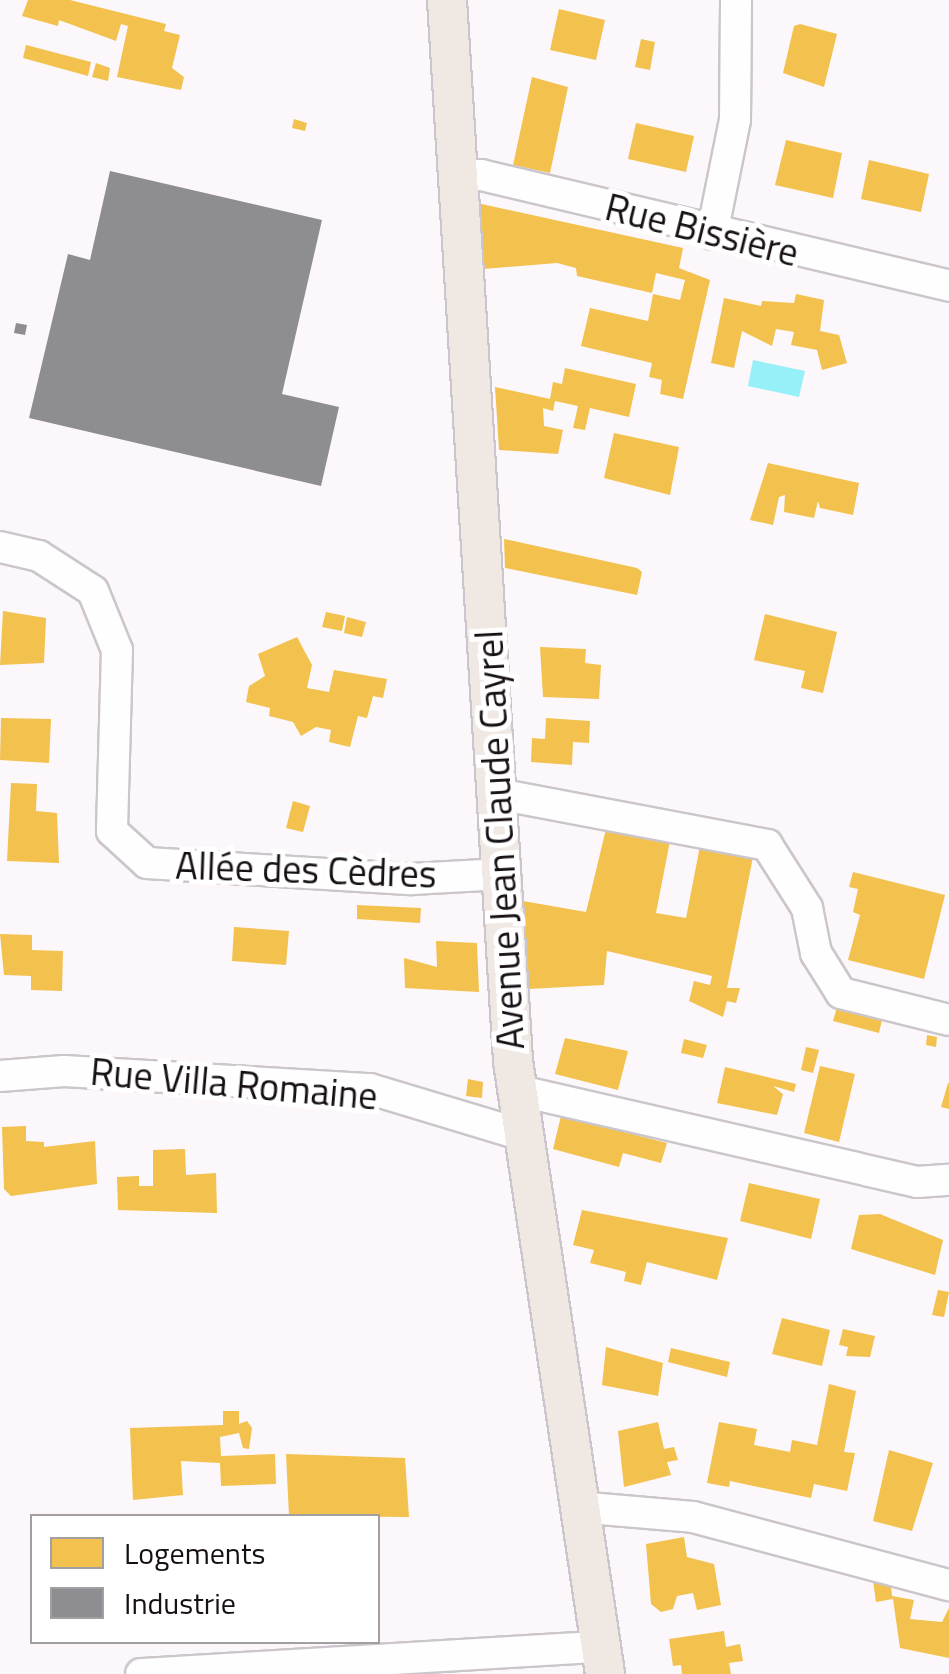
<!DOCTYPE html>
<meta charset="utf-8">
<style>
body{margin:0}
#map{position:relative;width:949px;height:1674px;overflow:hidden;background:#fcf7fb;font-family:"Titillium Web",sans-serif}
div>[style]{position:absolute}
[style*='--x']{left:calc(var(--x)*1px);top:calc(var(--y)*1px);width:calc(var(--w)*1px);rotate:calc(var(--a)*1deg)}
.water>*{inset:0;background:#97eff8}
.homes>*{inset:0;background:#f2c14e}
.industry>*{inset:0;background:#8d8d92}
.roads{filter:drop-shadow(2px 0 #cbc6cb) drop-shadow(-2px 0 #cbc6cb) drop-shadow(0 2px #cbc6cb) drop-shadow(0 -2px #cbc6cb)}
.minor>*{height:30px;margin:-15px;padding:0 15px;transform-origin:15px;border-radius:15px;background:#fffefe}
.major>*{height:38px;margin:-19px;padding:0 19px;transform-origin:19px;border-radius:19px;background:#efe8e3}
span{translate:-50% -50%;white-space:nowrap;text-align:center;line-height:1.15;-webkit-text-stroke:10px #fff;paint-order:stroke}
.street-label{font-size:38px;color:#161015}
.legend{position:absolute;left:30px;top:1514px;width:350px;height:130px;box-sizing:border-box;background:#fff;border:2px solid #a29fa1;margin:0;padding:12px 18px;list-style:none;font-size:30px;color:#161015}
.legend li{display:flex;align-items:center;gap:20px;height:50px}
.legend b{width:50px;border:2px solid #a29fa1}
</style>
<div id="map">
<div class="water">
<div style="clip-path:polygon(753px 360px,805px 371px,799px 397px,748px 386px)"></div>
</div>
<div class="homes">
<div style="clip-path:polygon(28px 0,70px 0,166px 24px,164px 31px,180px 35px,172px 68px,184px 77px,181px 90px,117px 77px,128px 26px,121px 24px,116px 41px,59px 20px,58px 26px,22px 16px)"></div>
<div style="clip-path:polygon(559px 9px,605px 20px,596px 60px,550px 50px)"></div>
<div style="clip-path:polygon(800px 24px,837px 34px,824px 87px,783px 73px,794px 26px)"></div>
<div style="clip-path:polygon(641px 39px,655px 42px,650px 70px,635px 67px)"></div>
<div style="clip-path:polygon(26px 45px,91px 62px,88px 76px,23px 58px)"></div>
<div style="clip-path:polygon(96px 63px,110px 68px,108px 81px,92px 77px)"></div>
<div style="clip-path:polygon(532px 77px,568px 87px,550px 173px,513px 165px)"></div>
<div style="clip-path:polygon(294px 119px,307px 123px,305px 131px,292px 128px)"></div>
<div style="clip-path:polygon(636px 123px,694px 136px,686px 172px,628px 159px)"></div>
<div style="clip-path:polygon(786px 140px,842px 153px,833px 198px,775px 185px)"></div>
<div style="clip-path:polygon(869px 160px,929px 174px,921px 212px,861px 199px)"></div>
<div style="clip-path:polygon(477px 203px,683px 248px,679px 268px,710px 280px,683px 399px,660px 394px,662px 380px,649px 377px,652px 363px,581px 346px,590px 308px,648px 321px,653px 294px,680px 300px,685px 280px,656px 273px,652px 293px,577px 276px,576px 268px,557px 263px,483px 269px)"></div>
<div style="clip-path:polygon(796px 294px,824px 300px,820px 331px,839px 335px,847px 363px,822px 370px,817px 350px,791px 345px,794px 332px,776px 329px,772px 346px,742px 331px,734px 368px,711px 363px,724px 298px,761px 306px,762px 301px,794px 303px)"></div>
<div style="clip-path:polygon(565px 368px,636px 384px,629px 417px,590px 408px,585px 430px,573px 428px,578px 406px,555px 401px,553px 411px,543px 408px,544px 426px,563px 430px,558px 454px,499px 450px,495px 387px,550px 399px,553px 382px,562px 384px)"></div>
<div style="clip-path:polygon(614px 433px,679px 447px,670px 495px,604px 478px)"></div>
<div style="clip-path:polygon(768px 463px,859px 483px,853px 515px,820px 508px,818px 501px,814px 518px,784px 512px,785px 495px,779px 497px,773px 525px,750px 520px)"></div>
<div style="clip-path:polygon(504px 539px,637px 568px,642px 572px,637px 595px,505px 568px)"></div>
<div style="clip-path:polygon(3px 611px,46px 618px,44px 663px,0 665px)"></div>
<div style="clip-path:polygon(326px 612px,345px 616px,342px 631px,322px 627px)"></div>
<div style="clip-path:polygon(765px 614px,837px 632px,823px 693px,801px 688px,805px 671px,754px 660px)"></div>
<div style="clip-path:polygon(347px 617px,366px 622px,362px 637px,344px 633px)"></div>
<div style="clip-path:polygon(297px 637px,312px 665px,307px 688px,329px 692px,334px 670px,387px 679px,383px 698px,373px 696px,367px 718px,358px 716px,350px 747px,329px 742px,331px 730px,316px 727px,301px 736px,293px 722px,269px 716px,270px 708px,246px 702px,249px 686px,265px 676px,258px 654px)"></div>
<div style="clip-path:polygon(540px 647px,586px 649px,585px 663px,601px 665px,599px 699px,543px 697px)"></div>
<div style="clip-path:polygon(1px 718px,51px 719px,49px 763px,0 760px)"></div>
<div style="clip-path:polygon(546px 718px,590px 721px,589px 743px,573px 742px,572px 765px,531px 762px,532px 738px,545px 739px)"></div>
<div style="clip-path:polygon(11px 783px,37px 784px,36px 811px,57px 813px,59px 863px,7px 861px)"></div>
<div style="clip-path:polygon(293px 801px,310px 806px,303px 832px,286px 828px)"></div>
<div style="clip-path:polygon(606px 829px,670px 841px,656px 913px,686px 918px,700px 846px,753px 857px,727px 988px,740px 988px,736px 1003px,727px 1001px,723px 1017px,689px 1001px,694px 981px,710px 985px,712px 976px,607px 951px,604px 985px,528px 989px,523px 901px,586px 912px)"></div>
<div style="clip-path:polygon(853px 872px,945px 895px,924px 979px,848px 960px,860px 915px,853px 912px,858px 889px,849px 887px)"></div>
<div style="clip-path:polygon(357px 905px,421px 908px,420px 923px,357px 919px)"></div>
<div style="clip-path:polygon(234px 927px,289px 931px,286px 965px,232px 961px)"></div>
<div style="clip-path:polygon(0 934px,32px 935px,32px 950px,63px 951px,62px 991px,31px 990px,31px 976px,4px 975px)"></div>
<div style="clip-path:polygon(436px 941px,477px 943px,479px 992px,405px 988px,404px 958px,437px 967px)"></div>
<div style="clip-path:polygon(837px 1007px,882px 1020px,879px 1033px,833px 1021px)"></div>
<div style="clip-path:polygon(927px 1035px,937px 1037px,936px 1047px,926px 1045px)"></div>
<div style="clip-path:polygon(565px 1038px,628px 1051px,618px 1090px,555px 1074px)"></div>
<div style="clip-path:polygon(684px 1039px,707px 1045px,703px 1058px,681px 1053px)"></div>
<div style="clip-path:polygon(806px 1047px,819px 1050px,813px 1073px,801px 1070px)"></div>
<div style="clip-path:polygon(820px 1066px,855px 1074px,839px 1142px,804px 1133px)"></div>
<div style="clip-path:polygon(725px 1067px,796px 1084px,794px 1092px,773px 1086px,783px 1094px,777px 1115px,717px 1103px)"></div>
<div style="clip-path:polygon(468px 1079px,483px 1082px,482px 1098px,466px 1096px)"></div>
<div style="clip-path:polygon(948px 1083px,949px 1083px,949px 1109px,941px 1107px)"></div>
<div style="clip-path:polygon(561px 1116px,667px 1143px,661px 1163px,623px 1153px,619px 1167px,553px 1149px)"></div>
<div style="clip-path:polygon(26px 1126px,26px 1141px,44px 1142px,44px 1147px,95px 1141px,97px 1184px,11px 1196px,4px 1189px,2px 1127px)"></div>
<div style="clip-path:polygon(185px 1149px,186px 1175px,216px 1173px,217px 1213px,118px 1210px,117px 1177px,139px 1176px,139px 1186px,153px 1186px,153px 1150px)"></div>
<div style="clip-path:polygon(749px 1183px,820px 1199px,811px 1239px,740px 1221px)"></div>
<div style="clip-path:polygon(582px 1210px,728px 1238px,717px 1280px,647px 1262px,641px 1285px,624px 1281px,626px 1272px,590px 1263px,594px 1250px,573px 1245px)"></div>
<div style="clip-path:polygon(880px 1214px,943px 1240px,935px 1275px,851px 1249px,859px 1215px)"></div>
<div style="clip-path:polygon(938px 1290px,949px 1292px,944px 1317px,932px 1315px)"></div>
<div style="clip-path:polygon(782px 1318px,830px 1330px,822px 1366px,772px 1354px)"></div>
<div style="clip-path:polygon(843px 1329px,875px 1336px,870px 1357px,846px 1356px,848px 1347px,839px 1345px)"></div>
<div style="clip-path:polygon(606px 1347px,663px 1363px,658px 1396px,602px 1385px)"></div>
<div style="clip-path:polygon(671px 1348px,730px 1362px,727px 1377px,668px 1362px)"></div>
<div style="clip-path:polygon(829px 1384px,856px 1391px,844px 1452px,855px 1453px,847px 1491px,814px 1484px,811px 1498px,730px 1481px,729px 1487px,707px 1483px,719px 1422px,757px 1429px,754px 1445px,790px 1452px,792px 1440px,817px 1445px)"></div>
<div style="clip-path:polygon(223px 1411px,239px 1411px,239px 1424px,247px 1421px,252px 1428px,249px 1449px,243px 1448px,239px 1433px,220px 1437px,221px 1456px,275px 1454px,276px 1484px,221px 1486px,220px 1463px,181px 1461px,183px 1495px,133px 1500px,130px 1428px,223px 1425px)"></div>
<div style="clip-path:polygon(658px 1422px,664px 1449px,674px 1447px,678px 1460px,667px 1462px,671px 1475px,624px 1487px,618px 1431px)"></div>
<div style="clip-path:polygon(889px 1450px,933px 1463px,912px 1531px,873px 1521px)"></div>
<div style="clip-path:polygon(286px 1454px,405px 1458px,409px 1517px,289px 1516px)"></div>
<div style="clip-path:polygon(684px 1537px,687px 1557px,714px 1564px,721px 1605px,697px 1610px,693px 1593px,677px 1596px,673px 1609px,661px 1612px,651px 1604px,646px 1544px)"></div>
<div style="clip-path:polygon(873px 1581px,891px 1585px,892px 1596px,914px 1600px,910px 1619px,942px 1622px,949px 1608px,949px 1658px,900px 1648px,893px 1599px,876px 1602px)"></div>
<div style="clip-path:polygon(724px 1631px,726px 1647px,740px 1644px,743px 1661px,729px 1663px,731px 1674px,682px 1674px,681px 1665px,673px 1666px,669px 1639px)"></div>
</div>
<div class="industry">
<div style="clip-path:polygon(110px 171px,322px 220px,282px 394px,339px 407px,321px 486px,29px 418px,68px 254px,90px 260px)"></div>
<div style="clip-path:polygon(16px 323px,27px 325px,25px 335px,14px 333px)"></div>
</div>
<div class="roads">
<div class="minor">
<div style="--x:456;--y:175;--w:25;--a:0"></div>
<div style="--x:481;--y:175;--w:481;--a:13.3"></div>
<div style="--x:712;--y:234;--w:116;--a:-78.6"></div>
<div style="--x:735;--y:120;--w:120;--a:-89.5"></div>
<div style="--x:0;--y:547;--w:40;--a:13"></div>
<div style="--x:39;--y:556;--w:64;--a:32.9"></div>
<div style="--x:93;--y:591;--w:64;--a:67.9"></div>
<div style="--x:117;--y:650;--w:181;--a:91.6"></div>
<div style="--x:112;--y:831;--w:47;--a:42.4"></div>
<div style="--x:147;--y:863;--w:265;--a:3.5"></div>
<div style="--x:412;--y:879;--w:90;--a:-3.2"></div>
<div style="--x:498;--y:794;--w:274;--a:10.7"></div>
<div style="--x:767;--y:845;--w:75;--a:57.6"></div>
<div style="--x:807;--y:908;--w:46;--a:78.7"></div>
<div style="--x:816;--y:953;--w:47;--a:58"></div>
<div style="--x:841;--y:993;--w:111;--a:14"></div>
<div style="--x:0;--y:1076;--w:64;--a:-4.5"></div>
<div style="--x:64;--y:1071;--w:307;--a:3.4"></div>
<div style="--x:370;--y:1089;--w:159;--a:16.8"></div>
<div style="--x:516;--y:1090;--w:411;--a:12.9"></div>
<div style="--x:917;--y:1182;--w:32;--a:-4"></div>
<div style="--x:577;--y:1507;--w:116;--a:4.9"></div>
<div style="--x:693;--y:1517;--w:265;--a:14.9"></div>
<div style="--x:141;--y:1674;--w:460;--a:-3.4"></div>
</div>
<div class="major">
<div style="--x:447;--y:0;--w:1063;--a:86.44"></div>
<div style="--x:513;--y:1061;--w:620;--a:81.46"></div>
</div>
</div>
<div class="street-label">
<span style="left:702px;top:230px;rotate:14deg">Rue Bissière</span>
<span style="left:500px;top:840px;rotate:-93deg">Avenue Jean Claude Cayrel</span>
<span style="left:306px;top:870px;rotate:2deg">Allée des Cèdres</span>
<span style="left:234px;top:1084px;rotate:5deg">Rue Villa Romaine</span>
</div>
<ul class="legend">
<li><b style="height:28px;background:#f2c14e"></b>Logements</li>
<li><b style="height:28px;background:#8d8d92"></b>Industrie</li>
</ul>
</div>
